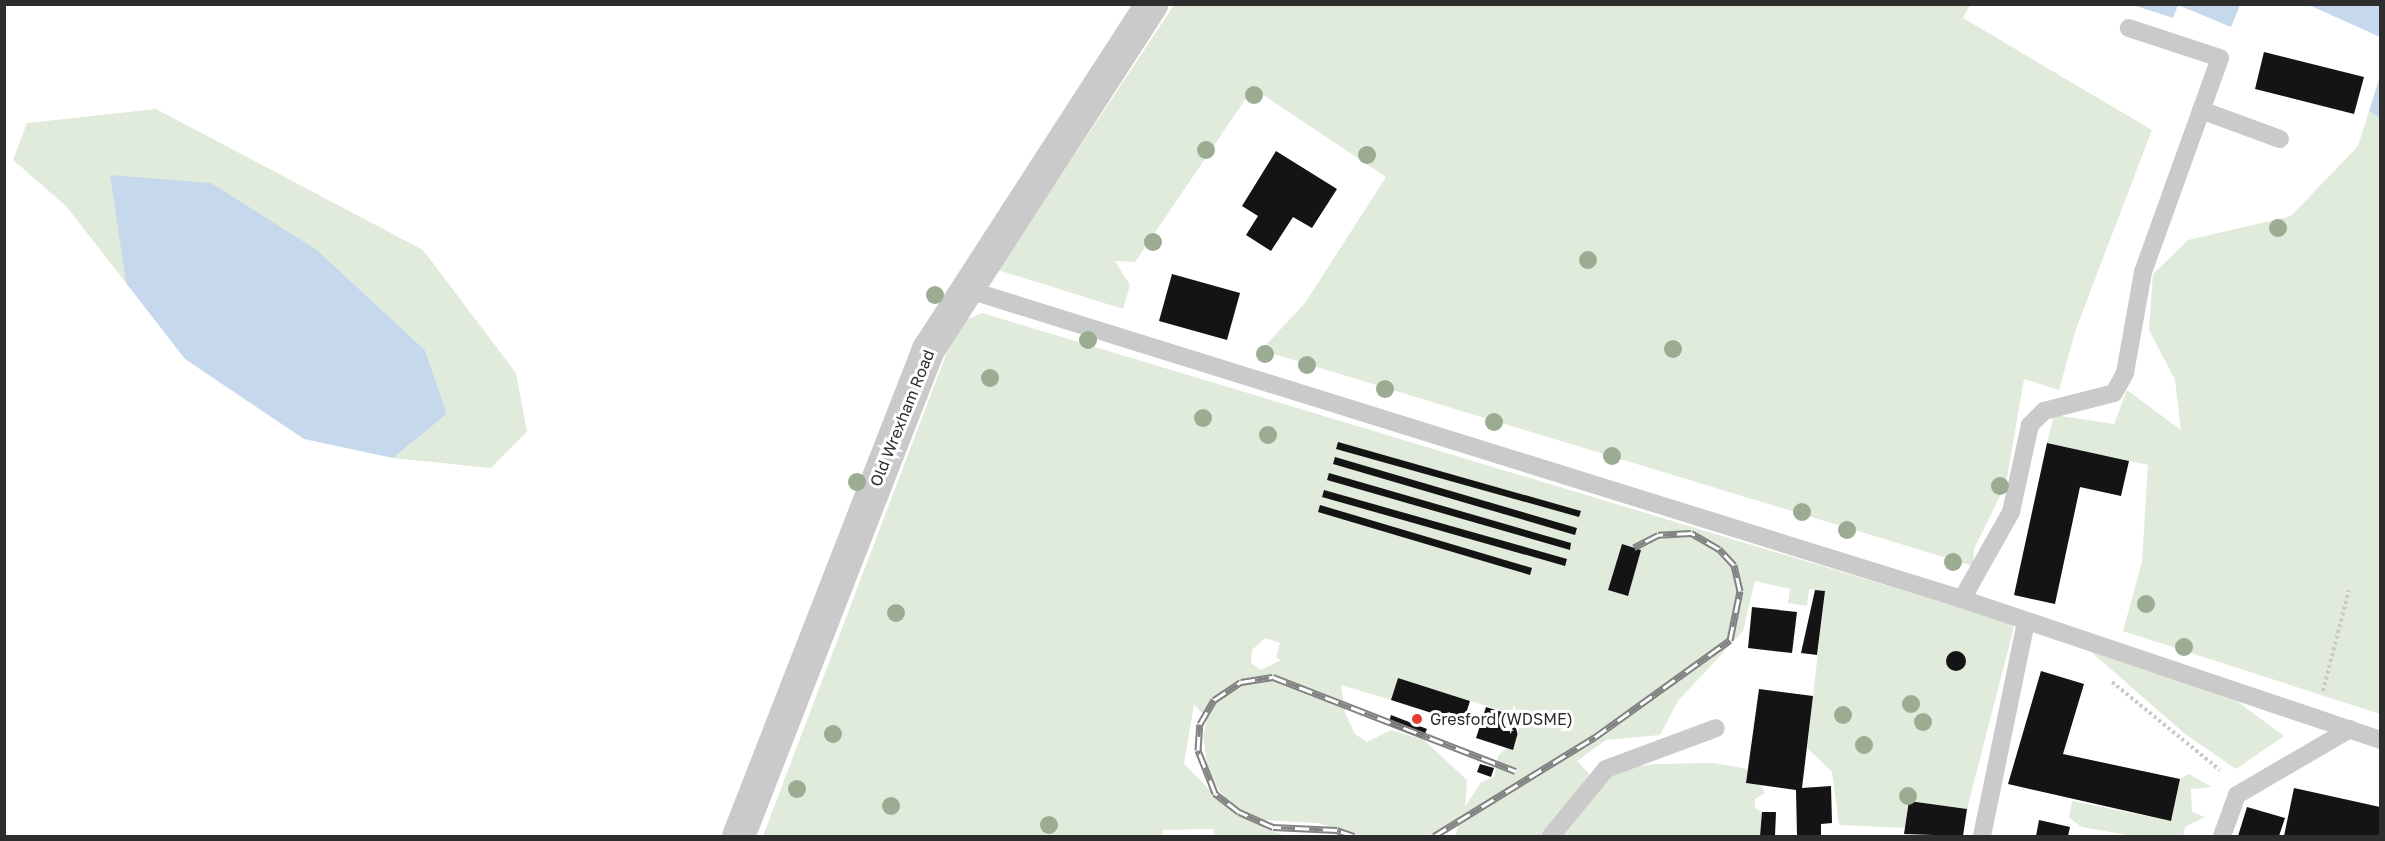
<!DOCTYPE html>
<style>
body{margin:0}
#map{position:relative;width:2385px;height:841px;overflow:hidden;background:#fff;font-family:"Golos Text",sans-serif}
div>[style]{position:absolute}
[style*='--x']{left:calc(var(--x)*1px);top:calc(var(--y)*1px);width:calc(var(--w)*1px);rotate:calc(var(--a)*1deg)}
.green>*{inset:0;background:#e1ebdb}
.water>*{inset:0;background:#c6d8eb}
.building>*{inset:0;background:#141414}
.round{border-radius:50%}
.path>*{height:4px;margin-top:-2px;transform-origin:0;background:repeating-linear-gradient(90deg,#cacaca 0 3px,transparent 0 6px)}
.lane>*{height:18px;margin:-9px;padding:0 9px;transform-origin:9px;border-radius:9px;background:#cacaca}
.street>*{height:33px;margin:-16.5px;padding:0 16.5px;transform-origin:16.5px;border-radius:16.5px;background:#cacaca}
.rail>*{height:7px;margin-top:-3.5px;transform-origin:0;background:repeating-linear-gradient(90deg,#fff 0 14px,#828282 0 28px);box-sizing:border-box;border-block:2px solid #828282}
.trees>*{width:18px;height:18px;margin:-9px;border-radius:50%;background:#9bac93}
.dots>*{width:16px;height:16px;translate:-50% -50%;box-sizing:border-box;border:3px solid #fff;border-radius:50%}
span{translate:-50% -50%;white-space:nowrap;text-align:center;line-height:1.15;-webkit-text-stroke:6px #fff;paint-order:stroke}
.street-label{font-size:16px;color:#2d2d2d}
.poi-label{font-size:16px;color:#2d2d2d}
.left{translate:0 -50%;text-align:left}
.frame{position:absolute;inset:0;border:6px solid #2d2d2d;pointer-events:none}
</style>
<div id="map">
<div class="green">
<div style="clip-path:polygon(1174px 5px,1970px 5px,1963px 18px,2152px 130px,2076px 329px,2059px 390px,2024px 379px,2006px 484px,1974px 549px,1973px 566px,1261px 350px,1305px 303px,1386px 177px,1253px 88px,1135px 262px,1115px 261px,1130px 285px,1123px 309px,998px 270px)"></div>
<div style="clip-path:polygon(156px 109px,423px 250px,516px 373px,527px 432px,491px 468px,393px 458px,447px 414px,425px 350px,317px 250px,111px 175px,126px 283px,66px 206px,13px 160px,27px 123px)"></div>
<div style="clip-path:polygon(2369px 111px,2380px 118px,2380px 714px,2123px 631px,2142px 562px,2148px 465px,2047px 443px,2054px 415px,2114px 424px,2127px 390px,2181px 430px,2175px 380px,2149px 330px,2153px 274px,2188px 240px,2291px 216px,2358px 146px)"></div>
<div style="clip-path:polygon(evenodd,982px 313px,2001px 620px,2014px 627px,1967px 809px,1910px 801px,1906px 828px,1839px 825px,1832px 772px,1807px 748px,1825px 591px,1809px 589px,1807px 606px,1788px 603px,1790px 589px,1755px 581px,1743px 631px,1678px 701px,1660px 735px,1606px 740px,1577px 761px,1599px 784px,1626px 768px,1654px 764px,1713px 763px,1748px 769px,1746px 783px,1761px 785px,1765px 793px,1755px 799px,1755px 808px,1762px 812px,1760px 836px,1455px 836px,1460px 819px,1428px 836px,1361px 836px,1318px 823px,1263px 820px,1264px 828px,1286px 836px,1328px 836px,1214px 836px,1213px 829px,1163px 830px,1162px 836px,763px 836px,958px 323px,982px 313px,1622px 544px,1641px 550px,1627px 596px,1608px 590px,1622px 544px,982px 313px,1265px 638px,1280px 643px,1276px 658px,1281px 660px,1261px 670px,1251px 663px,1252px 650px,1265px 638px,982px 313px,1398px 678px,1522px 717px,1515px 740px,1498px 756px,1494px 777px,1481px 782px,1465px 807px,1467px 780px,1424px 740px,1391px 730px,1367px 742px,1355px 734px,1345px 713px,1341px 685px,1391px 700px,1398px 678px,982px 313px,1194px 704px,1207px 719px,1203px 736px,1209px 778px,1225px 797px,1220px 800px,1184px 764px,1194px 704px)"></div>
<div style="clip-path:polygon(2082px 644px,2238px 702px,2284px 736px,2236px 769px,2185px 734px)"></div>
<div style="clip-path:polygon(2189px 774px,2212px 787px,2191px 789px,2192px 812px,2205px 817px,2185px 827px,2183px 836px,2132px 836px,2082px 827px,2069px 818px,2072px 801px,2171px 821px,2180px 779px)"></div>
</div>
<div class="water">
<div style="clip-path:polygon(2133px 5px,2240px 5px,2231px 27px,2178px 5px,2173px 18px)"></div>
<div style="clip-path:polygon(2309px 5px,2380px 5px,2380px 37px)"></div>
<div style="clip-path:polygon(2380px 76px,2380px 118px,2369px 111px)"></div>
<div style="clip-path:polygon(110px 175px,211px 183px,317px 250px,425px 350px,447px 414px,393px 458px,304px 439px,185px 359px,126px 283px)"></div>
</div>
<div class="building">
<div style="clip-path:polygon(2264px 52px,2364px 77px,2354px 114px,2255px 89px)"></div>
<div style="clip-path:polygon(1276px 151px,1337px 189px,1312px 228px,1293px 217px,1271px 251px,1246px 235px,1258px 216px,1242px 206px)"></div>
<div style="clip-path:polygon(1172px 274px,1240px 293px,1227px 340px,1159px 321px)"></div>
<div style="clip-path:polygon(1338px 442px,1581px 511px,1579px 517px,1336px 449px)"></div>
<div style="clip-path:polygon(2047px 443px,2129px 461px,2121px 496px,2080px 487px,2055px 604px,2014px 595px)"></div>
<div style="clip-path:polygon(1335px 457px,1577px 528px,1575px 535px,1333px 464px)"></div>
<div style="clip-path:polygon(1329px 473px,1571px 543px,1570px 550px,1327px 480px)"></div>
<div style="clip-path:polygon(1324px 490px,1567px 559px,1565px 566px,1322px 497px)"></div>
<div style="clip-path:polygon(1320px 505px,1532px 568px,1530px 575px,1318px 512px)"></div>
<div style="clip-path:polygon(1622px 544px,1641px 550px,1628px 596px,1608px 590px)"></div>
<div style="clip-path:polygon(1815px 590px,1825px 591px,1817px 655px,1801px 653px)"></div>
<div style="clip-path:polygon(1752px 607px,1797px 612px,1792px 653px,1748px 648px)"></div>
<div class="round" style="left:1946px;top:651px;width:20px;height:20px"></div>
<div style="clip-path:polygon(2041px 671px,2084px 684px,2063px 754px,2180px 779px,2171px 821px,2008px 784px)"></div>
<div style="clip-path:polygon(1398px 678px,1470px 701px,1463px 723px,1391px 700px)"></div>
<div style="clip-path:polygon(1759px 689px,1813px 696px,1802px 788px,1831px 786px,1832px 823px,1821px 824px,1821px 836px,1797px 836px,1796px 790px,1746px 783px)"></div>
<div style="clip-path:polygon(1486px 707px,1522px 718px,1513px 750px,1476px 738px)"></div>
<div style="clip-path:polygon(1391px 715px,1427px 729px,1423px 738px,1388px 725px)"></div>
<div style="clip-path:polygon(1480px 764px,1494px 768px,1491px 777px,1477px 772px)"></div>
<div style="clip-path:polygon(2294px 788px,2380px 807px,2380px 836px,2284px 836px)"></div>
<div style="clip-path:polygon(1909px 801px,1967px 809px,1963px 836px,1904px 834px)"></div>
<div style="clip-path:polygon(2247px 807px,2285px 818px,2279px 836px,2238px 836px)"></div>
<div style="clip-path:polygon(1762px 812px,1776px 812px,1775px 836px,1760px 836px)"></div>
<div style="clip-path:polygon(2039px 820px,2070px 827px,2068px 836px,2036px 836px)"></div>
</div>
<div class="path">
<div style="--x:2112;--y:682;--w:139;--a:39.2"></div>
<div style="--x:2323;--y:691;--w:104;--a:-75.6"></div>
</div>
<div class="lane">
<div style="--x:2201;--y:110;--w:84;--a:20.2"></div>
<div style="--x:969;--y:290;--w:1040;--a:17.29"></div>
<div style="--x:1962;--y:599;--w:441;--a:18.6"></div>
<div style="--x:1962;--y:599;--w:100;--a:-60.6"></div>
<div style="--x:2011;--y:512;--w:89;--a:-77.7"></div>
<div style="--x:2030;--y:425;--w:20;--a:-45"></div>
<div style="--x:2044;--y:411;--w:72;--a:-14.4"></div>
<div style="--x:2114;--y:393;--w:23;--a:-61"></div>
<div style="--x:2125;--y:373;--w:103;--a:-79.9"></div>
<div style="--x:2143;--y:272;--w:227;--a:-70.2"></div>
<div style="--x:2220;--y:58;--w:96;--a:-161.8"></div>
<div style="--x:1551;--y:836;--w:87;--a:-50.6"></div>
<div style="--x:1606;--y:769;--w:117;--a:-20.4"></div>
<div style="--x:1982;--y:836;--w:219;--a:-78.4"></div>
<div style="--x:2222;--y:836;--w:44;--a:-69.9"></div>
<div style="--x:2237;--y:795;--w:131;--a:-30.3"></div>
</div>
<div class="street">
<div style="--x:738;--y:836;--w:523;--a:-68.69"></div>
<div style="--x:928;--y:349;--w:411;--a:-57.1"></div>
</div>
<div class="rail">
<div style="--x:1354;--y:836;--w:18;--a:-161"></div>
<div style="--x:1337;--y:830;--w:64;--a:-177.3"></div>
<div style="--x:1273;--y:827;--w:37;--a:-156"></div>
<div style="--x:1239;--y:812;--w:31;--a:-142"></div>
<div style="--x:1215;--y:793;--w:46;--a:-111.6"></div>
<div style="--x:1198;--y:750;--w:26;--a:-86"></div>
<div style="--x:1200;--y:724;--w:28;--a:-60"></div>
<div style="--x:1214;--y:700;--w:32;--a:-34"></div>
<div style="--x:1241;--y:682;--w:32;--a:-9"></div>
<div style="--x:1273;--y:677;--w:260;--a:21.2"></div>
<div style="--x:1434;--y:836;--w:189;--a:-31.6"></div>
<div style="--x:1595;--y:737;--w:166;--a:-35.7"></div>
<div style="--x:1730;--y:640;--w:50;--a:-78.5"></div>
<div style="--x:1740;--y:591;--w:27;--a:-103"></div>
<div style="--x:1734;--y:565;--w:22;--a:-133"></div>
<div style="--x:1719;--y:549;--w:32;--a:-150"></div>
<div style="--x:1691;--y:533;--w:33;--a:177"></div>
<div style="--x:1658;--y:535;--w:27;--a:153"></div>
</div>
<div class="trees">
<div style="left:1254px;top:95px"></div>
<div style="left:1206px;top:150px"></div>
<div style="left:1367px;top:155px"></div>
<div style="left:2278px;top:228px"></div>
<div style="left:1153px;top:242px"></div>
<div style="left:1588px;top:260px"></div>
<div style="left:935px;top:295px"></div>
<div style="left:1088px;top:340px"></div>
<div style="left:1673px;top:349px"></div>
<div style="left:1265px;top:354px"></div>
<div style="left:1307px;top:365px"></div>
<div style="left:990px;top:378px"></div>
<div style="left:1385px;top:389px"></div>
<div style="left:1203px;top:418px"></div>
<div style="left:1494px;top:422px"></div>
<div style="left:1268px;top:435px"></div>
<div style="left:1612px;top:456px"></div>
<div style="left:857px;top:482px"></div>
<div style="left:2000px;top:486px"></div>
<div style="left:1802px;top:512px"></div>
<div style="left:1847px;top:530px"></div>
<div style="left:1953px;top:562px"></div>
<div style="left:2146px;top:604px"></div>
<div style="left:896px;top:613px"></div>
<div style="left:2184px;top:647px"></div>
<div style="left:1911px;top:704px"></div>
<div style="left:1843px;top:715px"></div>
<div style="left:1923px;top:722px"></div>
<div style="left:833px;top:734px"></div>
<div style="left:1864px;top:745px"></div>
<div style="left:797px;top:789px"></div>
<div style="left:1908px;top:796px"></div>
<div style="left:891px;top:806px"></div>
<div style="left:1049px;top:825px"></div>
</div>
<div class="dots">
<div style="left:1417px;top:719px;background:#e43c2f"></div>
</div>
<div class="street-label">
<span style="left:902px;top:418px;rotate:-68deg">Old Wrexham Road</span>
</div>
<div class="poi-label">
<span class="left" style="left:1430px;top:719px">Gresford (WDSME)</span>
</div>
<div class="frame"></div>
</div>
